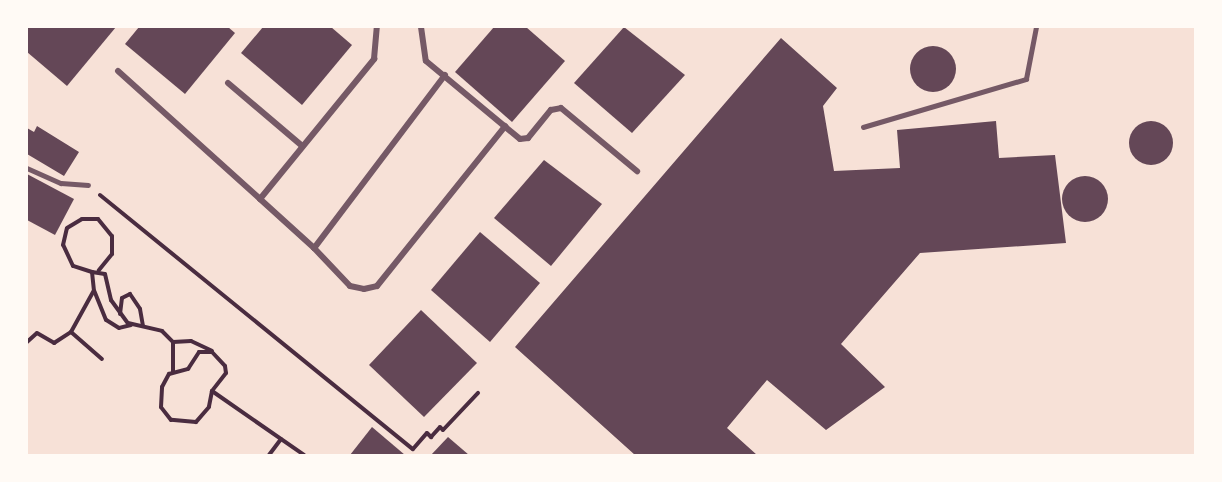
<!DOCTYPE html>
<style>
body{margin:0}
#map{position:relative;width:1222px;height:482px;overflow:hidden;background:#f7e1d7;font-family:"Archivo Narrow",sans-serif}
div>[style]{position:absolute}
[style*='--x']{left:calc(var(--x)*1px);top:calc(var(--y)*1px);width:calc(var(--w)*1px);rotate:calc(var(--a)*1deg)}
.building>*{inset:0;background:#644757}
.round{border-radius:50%}
.path>*{height:4px;margin:-2px;padding:0 2px;transform-origin:2px;border-radius:2px;background:#4a2c40}
.service>*{height:4.5px;margin:-2.25px;padding:0 2.25px;transform-origin:2.25px;border-radius:2.25px;background:#755966}
.minor>*{height:6px;margin:-3px;padding:0 3px;transform-origin:3px;border-radius:3px;background:#755966}
span{translate:-50% -50%;white-space:nowrap;text-align:center;line-height:1.15;-webkit-text-stroke:5px #fffaf5;paint-order:stroke}
.frame{position:absolute;inset:0;border:28px solid #fffaf5;pointer-events:none}
</style>
<div id="map">
<div class="building">
<div style="clip-path:polygon(27px 27px,116px 27px,67px 86px,27px 52px)"></div>
<div style="clip-path:polygon(139px 27px,228px 27px,235px 33px,185px 94px,125px 44px)"></div>
<div style="clip-path:polygon(263px 27px,331px 27px,352px 45px,302px 105px,241px 53px)"></div>
<div style="clip-path:polygon(494px 27px,526px 27px,565px 61px,512px 122px,455px 72px)"></div>
<div style="clip-path:polygon(624px 27px,685px 75px,632px 133px,574px 83px)"></div>
<div style="clip-path:polygon(781px 38px,837px 88px,823px 106px,834px 171px,900px 168px,897px 130px,996px 121px,999px 158px,1055px 155px,1066px 243px,920px 253px,841px 344px,885px 387px,826px 430px,767px 380px,727px 428px,757px 455px,635px 455px,515px 347px)"></div>
<div class="round" style="left:910px;top:46px;width:46px;height:46px"></div>
<div class="round" style="left:1129px;top:121px;width:44px;height:44px"></div>
<div style="clip-path:polygon(37px 126px,79px 152px,64px 176px,27px 154px,27px 128px,34px 132px)"></div>
<div style="clip-path:polygon(544px 160px,602px 204px,551px 266px,494px 218px)"></div>
<div style="clip-path:polygon(27px 174px,74px 199px,55px 235px,27px 220px)"></div>
<div class="round" style="left:1062px;top:176px;width:46px;height:46px"></div>
<div style="clip-path:polygon(480px 232px,540px 283px,490px 342px,431px 290px)"></div>
<div style="clip-path:polygon(421px 310px,477px 363px,424px 417px,369px 365px)"></div>
<div style="clip-path:polygon(372px 427px,405px 455px,350px 455px)"></div>
<div style="clip-path:polygon(448px 437px,469px 455px,431px 455px)"></div>
</div>
<div class="path">
<div style="--x:100;--y:195;--w:403;--a:39.1"></div>
<div style="--x:413;--y:449;--w:21;--a:-49"></div>
<div style="--x:427;--y:433;--w:6;--a:45"></div>
<div style="--x:431;--y:437;--w:13;--a:-48"></div>
<div style="--x:440;--y:427;--w:4;--a:45"></div>
<div style="--x:443;--y:430;--w:51;--a:-46.6"></div>
<div style="--x:92;--y:272;--w:20;--a:-162"></div>
<div style="--x:73;--y:266;--w:23;--a:-115"></div>
<div style="--x:63;--y:245;--w:17;--a:-77"></div>
<div style="--x:67;--y:228;--w:17;--a:-31"></div>
<div style="--x:82;--y:219;--w:16;--a:0"></div>
<div style="--x:98;--y:219;--w:22;--a:51"></div>
<div style="--x:112;--y:236;--w:18;--a:90"></div>
<div style="--x:112;--y:254;--w:21;--a:129"></div>
<div style="--x:120;--y:314;--w:16;--a:-83"></div>
<div style="--x:122;--y:298;--w:9;--a:-27"></div>
<div style="--x:130;--y:294;--w:18;--a:56"></div>
<div style="--x:140;--y:309;--w:17;--a:80"></div>
<div style="--x:131;--y:325;--w:12;--a:166"></div>
<div style="--x:119;--y:328;--w:15;--a:-148"></div>
<div style="--x:106;--y:320;--w:31;--a:-112"></div>
<div style="--x:94;--y:291;--w:19;--a:-96"></div>
<div style="--x:92;--y:272;--w:13;--a:9"></div>
<div style="--x:105;--y:274;--w:27;--a:77"></div>
<div style="--x:111;--y:300;--w:29;--a:54"></div>
<div style="--x:128;--y:323;--w:35;--a:13"></div>
<div style="--x:162;--y:331;--w:16;--a:45"></div>
<div style="--x:71;--y:332;--w:41;--a:41.1"></div>
<div style="--x:27;--y:342;--w:13;--a:-42"></div>
<div style="--x:37;--y:333;--w:20;--a:30"></div>
<div style="--x:54;--y:343;--w:20;--a:-33"></div>
<div style="--x:71;--y:332;--w:46;--a:-61.2"></div>
<div style="--x:173;--y:372;--w:30;--a:-90"></div>
<div style="--x:173;--y:342;--w:18;--a:-3"></div>
<div style="--x:191;--y:341;--w:23;--a:25"></div>
<div style="--x:212;--y:391;--w:16;--a:101"></div>
<div style="--x:209;--y:407;--w:20;--a:131"></div>
<div style="--x:196;--y:422;--w:25;--a:-175"></div>
<div style="--x:171;--y:420;--w:16;--a:-128"></div>
<div style="--x:161;--y:407;--w:20;--a:-87"></div>
<div style="--x:162;--y:387;--w:15;--a:-62"></div>
<div style="--x:169;--y:374;--w:20;--a:-15"></div>
<div style="--x:188;--y:369;--w:20;--a:-57"></div>
<div style="--x:199;--y:352;--w:13;--a:0"></div>
<div style="--x:212;--y:352;--w:19;--a:47"></div>
<div style="--x:225;--y:366;--w:7;--a:82"></div>
<div style="--x:226;--y:373;--w:23;--a:128"></div>
<div style="--x:212;--y:391;--w:112;--a:34.8"></div>
<div style="--x:269;--y:455;--w:20;--a:-53"></div>
</div>
<div class="service">
<div style="--x:863;--y:127;--w:170;--a:-16.4"></div>
<div style="--x:1026;--y:79;--w:53;--a:-79.1"></div>
<div style="--x:27;--y:168;--w:37;--a:24"></div>
<div style="--x:61;--y:183;--w:27;--a:4"></div>
</div>
<div class="minor">
<div style="--x:421;--y:27;--w:34;--a:82"></div>
<div style="--x:426;--y:61;--w:122;--a:39.7"></div>
<div style="--x:520;--y:139;--w:8;--a:-7"></div>
<div style="--x:528;--y:138;--w:36;--a:-51"></div>
<div style="--x:551;--y:110;--w:10;--a:-11"></div>
<div style="--x:561;--y:108;--w:99;--a:39.7"></div>
<div style="--x:118;--y:71;--w:191;--a:42"></div>
<div style="--x:260;--y:199;--w:181;--a:-50.8"></div>
<div style="--x:374;--y:59;--w:32;--a:-85"></div>
<div style="--x:445;--y:75;--w:217;--a:127.1"></div>
<div style="--x:314;--y:248;--w:52;--a:46.5"></div>
<div style="--x:350;--y:286;--w:14;--a:12"></div>
<div style="--x:364;--y:289;--w:13;--a:-13"></div>
<div style="--x:377;--y:286;--w:205;--a:-51.3"></div>
<div style="--x:228;--y:83;--w:96;--a:40.3"></div>
<div style="--x:260;--y:199;--w:73;--a:42.2"></div>
</div>
<div class="frame"></div>
</div>
